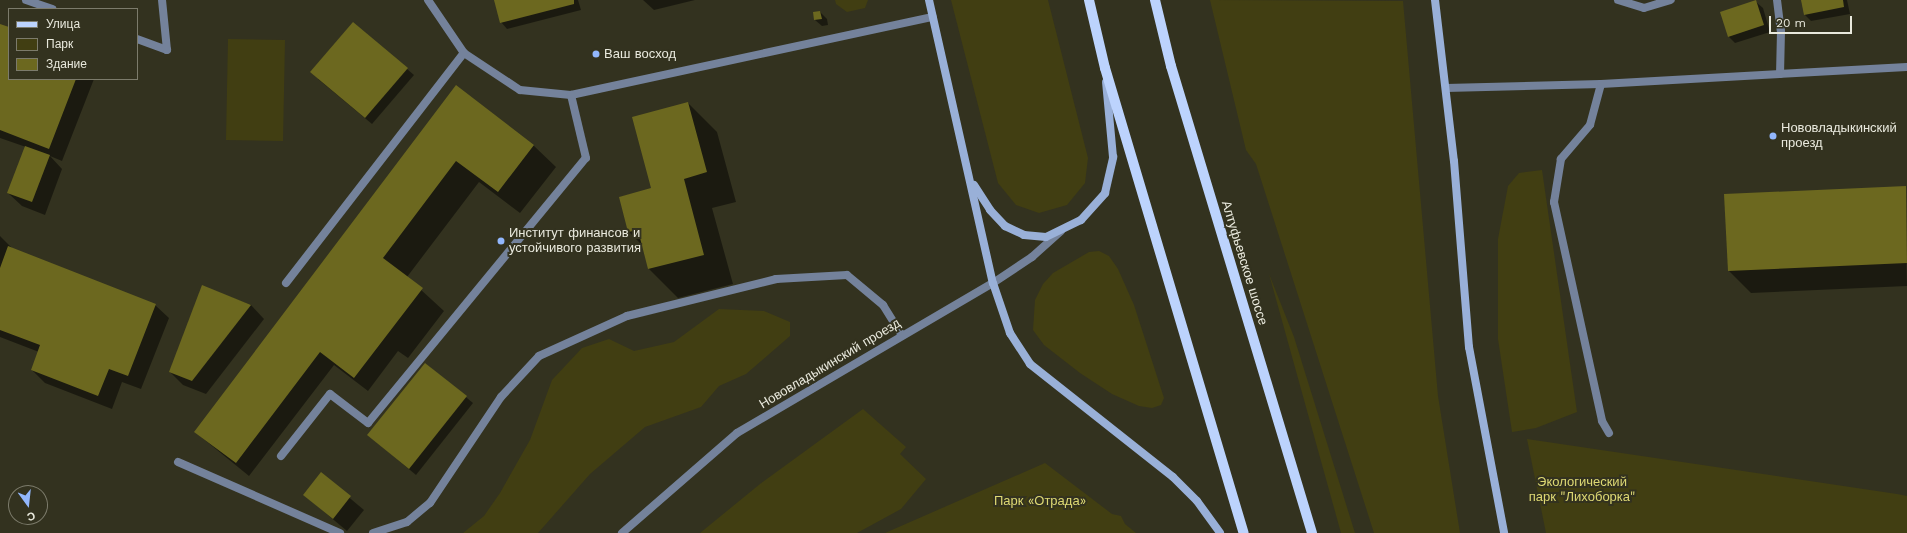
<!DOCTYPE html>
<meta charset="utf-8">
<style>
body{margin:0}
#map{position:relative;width:1907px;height:533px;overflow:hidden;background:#33321f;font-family:"Work Sans",sans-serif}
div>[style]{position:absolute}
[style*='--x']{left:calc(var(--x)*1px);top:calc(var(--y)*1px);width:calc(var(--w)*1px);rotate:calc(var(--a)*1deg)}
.green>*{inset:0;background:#413e12}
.shadow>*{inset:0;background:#0007}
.building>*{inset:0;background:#6c681f}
.service>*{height:8px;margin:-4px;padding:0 4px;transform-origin:4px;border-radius:4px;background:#74829b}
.minor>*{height:8px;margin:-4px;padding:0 4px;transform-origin:4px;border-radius:4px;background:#74829b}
.tertiary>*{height:8px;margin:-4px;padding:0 4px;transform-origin:4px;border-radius:4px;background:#74829b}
.secondary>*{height:8px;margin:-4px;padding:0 4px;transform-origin:4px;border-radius:4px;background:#99b0d8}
.primary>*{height:10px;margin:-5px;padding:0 5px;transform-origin:5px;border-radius:5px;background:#bcd3fd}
.dots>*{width:11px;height:11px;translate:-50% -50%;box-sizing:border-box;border:2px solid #33321f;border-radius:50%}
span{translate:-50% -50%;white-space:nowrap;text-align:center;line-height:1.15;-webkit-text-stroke:4px #33321f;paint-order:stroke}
.poi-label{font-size:13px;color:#e9e9dd}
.left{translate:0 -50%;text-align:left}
.street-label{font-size:13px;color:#e9e9dd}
.park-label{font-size:13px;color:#ddd873}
.legend{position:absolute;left:8px;top:8px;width:130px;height:72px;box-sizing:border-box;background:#33321f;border:1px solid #7c7b6b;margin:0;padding:5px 7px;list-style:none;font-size:12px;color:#e9e9dd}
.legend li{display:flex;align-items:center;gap:8px;height:20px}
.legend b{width:20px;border:1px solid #7c7b6b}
.north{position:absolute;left:8px;top:485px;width:40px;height:40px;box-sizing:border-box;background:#33321f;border:1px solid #7c7b6b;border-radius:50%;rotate:165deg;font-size:11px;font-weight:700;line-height:16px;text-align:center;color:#e9e9dd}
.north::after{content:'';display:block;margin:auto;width:14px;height:18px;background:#92b7fd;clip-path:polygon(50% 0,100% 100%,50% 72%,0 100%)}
.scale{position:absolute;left:1769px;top:16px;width:83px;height:18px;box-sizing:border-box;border:2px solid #e9e9dd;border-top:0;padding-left:5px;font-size:12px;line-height:14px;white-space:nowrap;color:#e9e9dd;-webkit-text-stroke:3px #33321f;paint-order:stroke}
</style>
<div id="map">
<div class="green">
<div style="clip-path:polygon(835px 0,868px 0,865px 8px,847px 12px,836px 4px)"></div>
<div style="clip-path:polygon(951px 0,1048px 0,1088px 158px,1085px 183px,1067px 205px,1039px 213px,1016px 205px,998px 183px)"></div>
<div style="clip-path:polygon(1210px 0,1403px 1px,1438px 396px,1460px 533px,1374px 533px,1256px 164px,1246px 150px)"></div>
<div style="clip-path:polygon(228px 39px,285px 40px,283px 141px,226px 140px)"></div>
<div style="clip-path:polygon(1542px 170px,1577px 412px,1536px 428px,1512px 432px,1498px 339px,1498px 239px,1508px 186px,1519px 173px)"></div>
<div style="clip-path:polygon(1099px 251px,1109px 256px,1118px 269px,1134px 305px,1164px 398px,1161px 405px,1152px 408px,1139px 406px,1112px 394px,1080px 373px,1044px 345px,1033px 330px,1035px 300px,1043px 284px,1053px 273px,1089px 252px)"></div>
<div style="clip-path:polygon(1269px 274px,1294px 337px,1355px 533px,1341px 533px)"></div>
<div style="clip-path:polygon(719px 309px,764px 311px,790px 322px,790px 336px,746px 374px,719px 386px,701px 407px,645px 427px,590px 474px,538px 533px,463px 533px,484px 516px,500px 493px,530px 440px,552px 380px,582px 348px,609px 339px,634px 351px,674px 342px)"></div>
<div style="clip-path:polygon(863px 409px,906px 447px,900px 454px,926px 479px,901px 509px,857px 533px,700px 533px,760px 484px)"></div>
<div style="clip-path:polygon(1527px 439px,1897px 494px,1907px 496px,1907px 533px,1546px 533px)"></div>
<div style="clip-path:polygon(1045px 463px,1112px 514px,1121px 516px,1125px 524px,1136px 533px,885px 533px)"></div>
</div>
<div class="shadow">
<div style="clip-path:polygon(495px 0,578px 0,581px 10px,507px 29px,501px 22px)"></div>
<div style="clip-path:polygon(643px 0,695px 0,654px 10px)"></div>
<div style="clip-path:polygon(1802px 0,1847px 0,1850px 14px,1811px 21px,1805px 15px)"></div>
<div style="clip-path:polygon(1756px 2px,1763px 8px,1770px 32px,1735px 43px,1728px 36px)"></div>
<div style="clip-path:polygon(820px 12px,827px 19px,828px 25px,822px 26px,815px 20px)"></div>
<div style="clip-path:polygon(0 25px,9px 29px,9px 79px,94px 79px,62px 161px,50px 156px,62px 169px,45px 215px,22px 206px,8px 193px,26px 147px,0 138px)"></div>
<div style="clip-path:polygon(407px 69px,414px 75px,372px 124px,318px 79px)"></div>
<div style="clip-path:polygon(457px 87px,533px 145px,556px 167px,520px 213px,479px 182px,407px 277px,444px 311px,408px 358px,398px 351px,368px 391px,334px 365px,249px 476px,195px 432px)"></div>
<div style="clip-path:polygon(688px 103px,717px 132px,736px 202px,712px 208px,733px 284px,678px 298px,649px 269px,643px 246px,629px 232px,620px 197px,653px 189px)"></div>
<div style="clip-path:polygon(1905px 187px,1907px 286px,1751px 293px,1729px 271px)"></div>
<div style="clip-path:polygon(0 236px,13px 249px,155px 305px,169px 318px,141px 389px,122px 382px,112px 409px,45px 383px,32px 370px,39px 352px,0 337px)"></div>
<div style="clip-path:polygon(203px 287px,251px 305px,264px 319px,206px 394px,183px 385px,170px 372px)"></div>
<div style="clip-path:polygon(426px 364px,473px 403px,416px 475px,368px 435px)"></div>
<div style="clip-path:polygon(321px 474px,364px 510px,347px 531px,304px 495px)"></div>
</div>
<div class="building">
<div style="clip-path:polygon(494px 0,574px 0,574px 4px,500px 23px)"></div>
<div style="clip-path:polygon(1756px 0,1764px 25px,1728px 37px,1720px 12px)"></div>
<div style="clip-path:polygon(1801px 0,1843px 0,1844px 7px,1804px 15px)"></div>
<div style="clip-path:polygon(820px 11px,822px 19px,814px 20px,813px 12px)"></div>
<div style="clip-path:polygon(353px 22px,408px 68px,365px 118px,310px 72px)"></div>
<div style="clip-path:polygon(0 24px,9px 27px,9px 79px,76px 79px,49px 149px,0 130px)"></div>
<div style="clip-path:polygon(456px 85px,534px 145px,498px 192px,456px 161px,383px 258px,423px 288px,354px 378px,320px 352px,236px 463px,194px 432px)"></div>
<div style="clip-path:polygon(688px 102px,707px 172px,684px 179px,704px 255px,648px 269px,638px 230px,628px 232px,619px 197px,651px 188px,632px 117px)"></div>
<div style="clip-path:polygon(25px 146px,50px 155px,32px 202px,7px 193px)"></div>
<div style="clip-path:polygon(1906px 186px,1907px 263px,1728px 271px,1724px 194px)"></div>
<div style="clip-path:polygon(8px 246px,156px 304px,128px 376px,109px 369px,98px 396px,31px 370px,40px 345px,0 330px,0 268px)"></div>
<div style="clip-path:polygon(202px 285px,251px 305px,192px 381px,169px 372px)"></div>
<div style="clip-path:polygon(425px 363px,467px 396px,409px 469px,367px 435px)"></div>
<div style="clip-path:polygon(321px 472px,351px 496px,333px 519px,303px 495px)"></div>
</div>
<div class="service">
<div style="--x:26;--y:0;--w:28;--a:19"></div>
<div style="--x:428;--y:0;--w:64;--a:55.8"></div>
<div style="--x:464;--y:53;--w:67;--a:33.5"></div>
<div style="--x:520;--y:90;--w:51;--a:5.6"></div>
<div style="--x:571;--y:95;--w:370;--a:-12.2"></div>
<div style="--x:1618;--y:0;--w:27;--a:17"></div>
<div style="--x:1644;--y:8;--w:28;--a:-17"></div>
<div style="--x:1777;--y:0;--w:31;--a:83"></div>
<div style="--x:1781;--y:31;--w:43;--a:91.3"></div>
<div style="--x:137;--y:39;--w:32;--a:20"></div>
<div style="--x:167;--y:50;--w:50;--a:-95.7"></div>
<div style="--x:1601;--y:84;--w:42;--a:105"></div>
<div style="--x:1590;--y:125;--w:45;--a:130.5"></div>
<div style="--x:1561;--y:159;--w:44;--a:99.2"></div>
<div style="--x:1554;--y:202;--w:224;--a:77.6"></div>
<div style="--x:1602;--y:421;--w:14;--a:60"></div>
<div style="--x:286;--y:283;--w:291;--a:-52.3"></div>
<div style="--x:281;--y:456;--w:79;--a:-51.7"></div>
<div style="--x:330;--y:394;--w:48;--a:37.3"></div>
<div style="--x:368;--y:423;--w:343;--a:-50.6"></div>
<div style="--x:586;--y:158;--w:65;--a:-103.4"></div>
<div style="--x:178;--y:462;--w:177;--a:23.7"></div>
<div style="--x:373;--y:533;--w:36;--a:-18"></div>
<div style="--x:407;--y:522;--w:30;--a:-40"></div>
<div style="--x:430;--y:503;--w:128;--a:-56.2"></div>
<div style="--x:501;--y:397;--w:56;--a:-47.2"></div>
<div style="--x:539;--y:356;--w:97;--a:-24.4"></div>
<div style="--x:627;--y:316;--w:154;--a:-13.9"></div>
<div style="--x:776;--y:279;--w:71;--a:-3.2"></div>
<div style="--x:847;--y:275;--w:47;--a:39.8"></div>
<div style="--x:883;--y:305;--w:36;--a:58"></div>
</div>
<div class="minor">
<div style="--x:622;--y:533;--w:152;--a:-41"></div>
<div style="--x:737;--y:433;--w:297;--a:-30.4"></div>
<div style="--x:993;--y:283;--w:47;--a:-33.7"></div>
<div style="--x:1032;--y:257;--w:39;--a:-42"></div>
</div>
<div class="tertiary">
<div style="--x:1446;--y:88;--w:155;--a:-1.5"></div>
<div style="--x:1601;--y:84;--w:306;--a:-3.2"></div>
</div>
<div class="secondary">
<div style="--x:929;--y:0;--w:290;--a:77.3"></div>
<div style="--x:993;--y:283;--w:53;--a:71.2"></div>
<div style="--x:1010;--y:333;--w:37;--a:57"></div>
<div style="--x:1030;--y:364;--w:182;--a:38.3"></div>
<div style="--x:1173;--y:477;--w:34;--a:45"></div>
<div style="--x:1197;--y:501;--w:39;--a:54"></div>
<div style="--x:1435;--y:0;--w:162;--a:83.3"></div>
<div style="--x:1454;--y:161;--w:187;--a:85.4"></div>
<div style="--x:1469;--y:347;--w:189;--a:79.3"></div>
<div style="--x:974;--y:185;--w:30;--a:57"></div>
<div style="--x:990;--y:210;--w:22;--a:47"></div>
<div style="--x:1005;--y:226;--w:21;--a:25"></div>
<div style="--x:1024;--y:235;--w:22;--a:5"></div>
<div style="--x:1046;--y:237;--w:39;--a:-26"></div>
<div style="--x:1081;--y:220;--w:36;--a:-48"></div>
<div style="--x:1105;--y:193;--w:37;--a:-77"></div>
<div style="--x:1113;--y:157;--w:75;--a:-95.3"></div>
</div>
<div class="primary">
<div style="--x:1089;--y:0;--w:70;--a:76.8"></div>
<div style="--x:1105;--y:68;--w:485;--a:73.4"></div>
<div style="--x:1155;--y:0;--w:68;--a:76.4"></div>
<div style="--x:1171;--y:66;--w:488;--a:73.2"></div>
</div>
<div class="dots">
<div style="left:596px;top:54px;background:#92b7fd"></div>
<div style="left:1773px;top:136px;background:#92b7fd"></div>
<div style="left:501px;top:241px;background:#92b7fd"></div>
</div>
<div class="poi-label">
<span class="left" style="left:604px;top:54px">Ваш восход</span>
<span class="left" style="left:1781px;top:136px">Нововладыкинский<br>проезд</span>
<span class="left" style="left:509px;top:241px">Институт финансов и<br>устойчивого развития</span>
</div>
<div class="street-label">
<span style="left:1244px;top:263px;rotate:73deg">Алтуфьевское шоссе</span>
<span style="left:830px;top:364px;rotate:-31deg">Нововладыкинский проезд</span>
</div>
<div class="park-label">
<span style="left:1582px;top:490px">Экологический<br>парк "Лихоборка"</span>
<span style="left:1040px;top:501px">Парк «Отрада»</span>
</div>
<ul class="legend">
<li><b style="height:5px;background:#bcd3fd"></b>Улица</li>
<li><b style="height:11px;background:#413e12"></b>Парк</li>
<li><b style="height:11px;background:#6c681f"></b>Здание</li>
</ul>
<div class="north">С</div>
<div class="scale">20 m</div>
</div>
